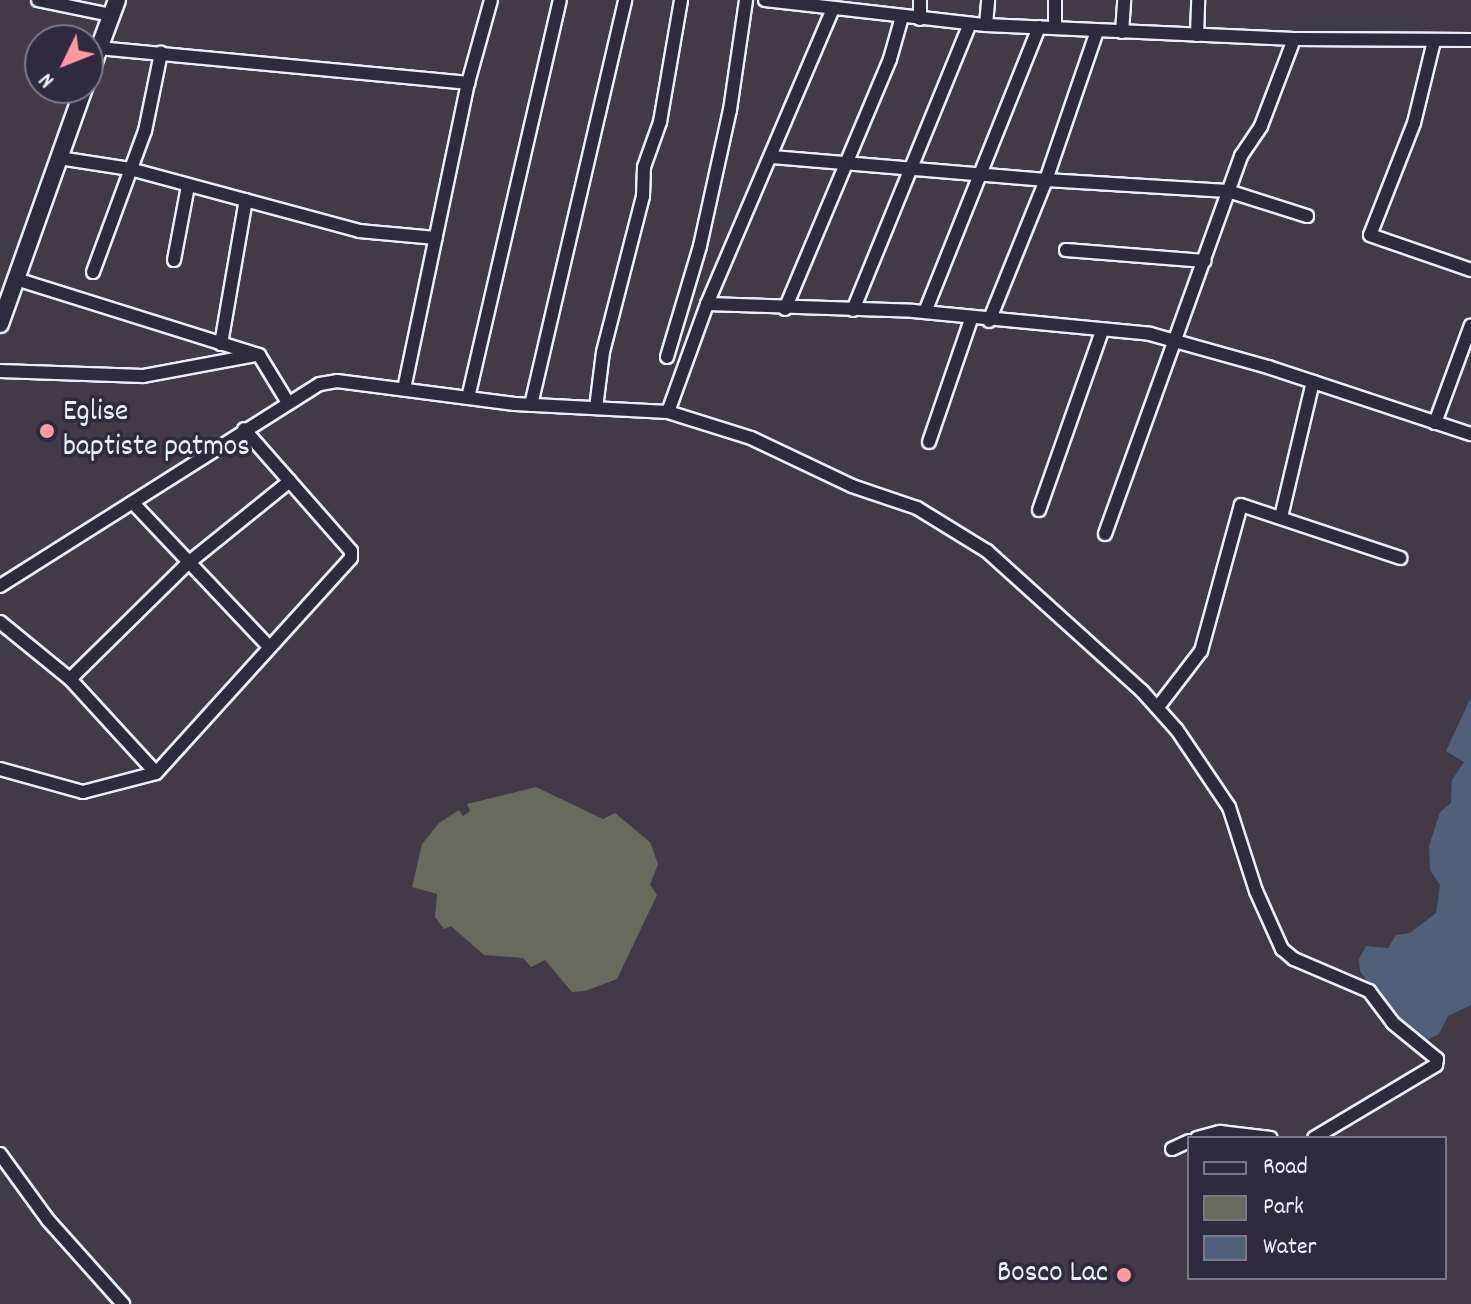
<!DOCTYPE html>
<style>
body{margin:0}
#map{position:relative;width:1471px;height:1304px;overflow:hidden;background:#423a47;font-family:Dekko,sans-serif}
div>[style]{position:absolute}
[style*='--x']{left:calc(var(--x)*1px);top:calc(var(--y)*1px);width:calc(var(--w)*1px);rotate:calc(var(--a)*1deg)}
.green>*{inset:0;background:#676a5c}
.water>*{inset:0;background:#505f7a}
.roads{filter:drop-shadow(2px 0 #e8f1f8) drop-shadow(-2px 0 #e8f1f8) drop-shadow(0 2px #e8f1f8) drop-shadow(0 -2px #e8f1f8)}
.street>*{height:12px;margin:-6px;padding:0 6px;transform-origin:6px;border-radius:6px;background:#2f2a3d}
.secondary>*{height:16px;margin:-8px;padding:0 8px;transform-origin:8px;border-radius:8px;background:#2f2a3d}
.dots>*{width:22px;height:22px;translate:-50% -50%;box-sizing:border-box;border:4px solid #2f2a3d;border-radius:50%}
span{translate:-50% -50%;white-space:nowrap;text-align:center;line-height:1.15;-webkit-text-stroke:7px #2f2a3d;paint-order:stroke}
.poi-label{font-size:30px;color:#e8f1f8}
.left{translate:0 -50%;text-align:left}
.right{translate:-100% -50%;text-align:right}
.legend{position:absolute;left:1187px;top:1136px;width:260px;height:144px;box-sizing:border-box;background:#2f2a3d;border:2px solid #797a88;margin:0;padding:10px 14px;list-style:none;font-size:24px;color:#e8f1f8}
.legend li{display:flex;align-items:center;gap:16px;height:40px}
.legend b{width:40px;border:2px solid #797a88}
.north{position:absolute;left:24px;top:24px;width:80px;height:80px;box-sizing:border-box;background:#2f2a3d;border:2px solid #797a88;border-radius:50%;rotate:227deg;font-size:22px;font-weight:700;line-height:32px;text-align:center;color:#e8f1f8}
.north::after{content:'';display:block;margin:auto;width:28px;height:36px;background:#ff9aa2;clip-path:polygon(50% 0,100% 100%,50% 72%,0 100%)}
</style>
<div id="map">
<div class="green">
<div style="clip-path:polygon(536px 787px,603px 819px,615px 813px,650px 842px,658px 864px,650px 885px,657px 895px,617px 979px,585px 991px,572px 992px,545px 960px,531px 967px,523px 958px,484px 955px,451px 926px,444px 929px,435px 917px,437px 894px,412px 887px,422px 844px,439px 823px,459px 810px,463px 816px,470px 811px,467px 804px)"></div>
</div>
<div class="water">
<div style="clip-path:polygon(1471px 697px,1471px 1005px,1448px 1016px,1439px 1034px,1425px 1041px,1402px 1027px,1385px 1007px,1360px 971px,1359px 959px,1366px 946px,1388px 948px,1396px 935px,1410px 933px,1436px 913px,1440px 885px,1430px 870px,1429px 846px,1440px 812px,1451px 803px,1452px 780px,1464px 762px,1446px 751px)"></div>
</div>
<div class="roads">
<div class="street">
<div style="--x:38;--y:0;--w:75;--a:11.6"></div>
<div style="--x:765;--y:0;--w:222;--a:6.5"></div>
<div style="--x:986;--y:25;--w:308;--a:2.6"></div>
<div style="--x:1294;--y:39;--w:177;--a:0.3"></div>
<div style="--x:920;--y:19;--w:19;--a:-90"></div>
<div style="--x:986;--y:25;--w:25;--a:-85"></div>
<div style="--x:1055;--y:28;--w:28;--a:-90"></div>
<div style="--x:1097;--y:31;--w:157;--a:108.9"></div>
<div style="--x:1046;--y:180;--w:182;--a:3.5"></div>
<div style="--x:1228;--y:191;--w:83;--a:17.6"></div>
<div style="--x:1122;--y:32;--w:32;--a:-86"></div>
<div style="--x:1197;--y:35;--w:35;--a:-88"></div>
<div style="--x:1434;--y:41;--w:84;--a:103.7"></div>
<div style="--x:1414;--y:123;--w:120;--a:111.4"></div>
<div style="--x:1370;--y:235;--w:107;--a:19.1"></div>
<div style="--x:99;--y:48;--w:371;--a:5.4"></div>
<div style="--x:772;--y:157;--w:275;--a:4.8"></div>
<div style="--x:1046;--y:180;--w:152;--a:112"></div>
<div style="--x:59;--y:158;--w:72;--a:8.8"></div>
<div style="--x:130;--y:169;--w:237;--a:15.1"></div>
<div style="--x:359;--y:231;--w:77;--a:5.2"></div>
<div style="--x:1066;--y:250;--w:139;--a:4.5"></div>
<div style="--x:174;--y:260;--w:75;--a:-79.3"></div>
<div style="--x:93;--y:272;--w:150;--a:-69.8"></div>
<div style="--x:145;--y:131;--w:80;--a:-78.4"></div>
<div style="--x:16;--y:279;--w:255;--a:17.4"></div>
<div style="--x:259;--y:355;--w:54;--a:58.7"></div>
<div style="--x:707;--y:304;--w:206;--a:1.9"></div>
<div style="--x:913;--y:311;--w:238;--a:5.5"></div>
<div style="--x:1150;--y:334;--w:123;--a:15.6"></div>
<div style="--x:1268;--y:367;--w:214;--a:18.3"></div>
<div style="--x:785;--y:309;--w:271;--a:-67.2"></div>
<div style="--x:890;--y:59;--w:44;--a:-74.1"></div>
<div style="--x:853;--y:310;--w:309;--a:-67.8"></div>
<div style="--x:925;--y:312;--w:307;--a:-68.2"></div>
<div style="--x:221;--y:344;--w:146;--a:-80.2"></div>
<div style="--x:667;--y:357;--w:116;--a:-73.4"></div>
<div style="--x:700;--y:246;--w:139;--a:-77.6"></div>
<div style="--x:730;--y:110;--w:111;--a:-81.7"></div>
<div style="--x:0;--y:371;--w:143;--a:2"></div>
<div style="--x:143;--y:376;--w:115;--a:-10.5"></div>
<div style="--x:404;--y:389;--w:313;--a:-78.2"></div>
<div style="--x:468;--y:83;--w:86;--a:-74.5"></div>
<div style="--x:468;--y:398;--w:408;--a:-77"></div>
<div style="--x:531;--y:405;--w:416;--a:-76.9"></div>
<div style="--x:596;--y:408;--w:56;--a:-82.9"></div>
<div style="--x:603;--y:352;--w:161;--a:-75.6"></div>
<div style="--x:643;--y:196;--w:29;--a:-88"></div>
<div style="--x:644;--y:167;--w:48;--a:-70.4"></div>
<div style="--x:660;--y:122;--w:124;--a:-80.2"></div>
<div style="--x:668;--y:412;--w:115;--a:-70.1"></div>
<div style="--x:707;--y:304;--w:321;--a:-66.9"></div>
<div style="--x:1435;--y:423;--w:104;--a:-69.8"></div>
<div style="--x:929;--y:442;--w:130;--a:-71.1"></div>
<div style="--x:134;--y:504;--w:197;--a:46.6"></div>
<div style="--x:1039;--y:510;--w:190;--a:-70.6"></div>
<div style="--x:1281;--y:517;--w:139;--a:-76.7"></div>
<div style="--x:1105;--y:534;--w:402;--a:-70.2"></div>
<div style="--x:1241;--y:156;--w:36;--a:-56"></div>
<div style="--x:1261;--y:126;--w:93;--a:-69.2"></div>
<div style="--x:0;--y:586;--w:378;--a:-32.3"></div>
<div style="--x:320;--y:384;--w:17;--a:-10"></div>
<div style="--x:337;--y:381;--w:179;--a:7.4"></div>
<div style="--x:515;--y:404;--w:153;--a:3"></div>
<div style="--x:668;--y:412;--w:87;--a:17.4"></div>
<div style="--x:751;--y:438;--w:112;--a:25.4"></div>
<div style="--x:852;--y:486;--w:69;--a:18.7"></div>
<div style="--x:917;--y:508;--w:82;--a:31.6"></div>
<div style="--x:987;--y:551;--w:209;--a:42.1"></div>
<div style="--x:1142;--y:691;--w:52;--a:48.1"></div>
<div style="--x:1177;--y:730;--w:93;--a:56"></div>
<div style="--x:1229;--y:807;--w:88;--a:72.2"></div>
<div style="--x:1256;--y:891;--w:64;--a:65.9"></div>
<div style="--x:1282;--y:949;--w:16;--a:40"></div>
<div style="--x:1294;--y:959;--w:82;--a:23.1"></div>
<div style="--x:1369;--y:991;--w:40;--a:53"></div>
<div style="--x:1393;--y:1023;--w:57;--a:39.3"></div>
<div style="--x:1437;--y:1059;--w:6;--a:99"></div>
<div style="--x:1436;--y:1065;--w:142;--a:149.1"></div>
<div style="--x:0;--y:622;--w:90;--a:39.2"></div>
<div style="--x:70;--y:679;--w:127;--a:47.5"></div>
<div style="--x:70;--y:679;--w:164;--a:-44.5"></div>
<div style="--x:187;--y:564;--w:132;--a:-38.9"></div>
<div style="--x:1158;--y:707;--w:71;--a:-52.5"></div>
<div style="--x:1201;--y:651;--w:151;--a:-74.7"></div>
<div style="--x:1241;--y:505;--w:168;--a:18.4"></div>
<div style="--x:0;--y:769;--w:86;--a:15.5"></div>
<div style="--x:83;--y:792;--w:75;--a:-14.6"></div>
<div style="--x:156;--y:773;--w:290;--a:-47.8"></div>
<div style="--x:351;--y:558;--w:7;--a:-90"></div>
<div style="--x:351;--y:551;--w:162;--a:-131.3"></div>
<div style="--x:1197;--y:1138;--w:24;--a:-15"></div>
<div style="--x:1220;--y:1132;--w:51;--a:6.7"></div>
<div style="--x:1172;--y:1149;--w:19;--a:-25"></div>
<div style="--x:0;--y:1154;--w:82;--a:54"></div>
<div style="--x:48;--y:1220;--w:113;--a:48.2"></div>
</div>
<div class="secondary">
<div style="--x:88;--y:78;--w:83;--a:-69.6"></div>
<div style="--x:0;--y:324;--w:251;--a:-70.4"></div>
</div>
</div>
<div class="dots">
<div style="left:47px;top:431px;background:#ff9aa2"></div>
<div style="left:1124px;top:1275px;background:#ff9aa2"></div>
</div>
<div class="poi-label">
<span class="left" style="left:63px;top:431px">Eglise<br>baptiste patmos</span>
<span class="right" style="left:1108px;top:1275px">Bosco Lac</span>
</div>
<ul class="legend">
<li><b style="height:10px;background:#2f2a3d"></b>Road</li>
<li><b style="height:22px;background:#676a5c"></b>Park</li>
<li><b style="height:22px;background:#505f7a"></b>Water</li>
</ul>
<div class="north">N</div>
</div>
